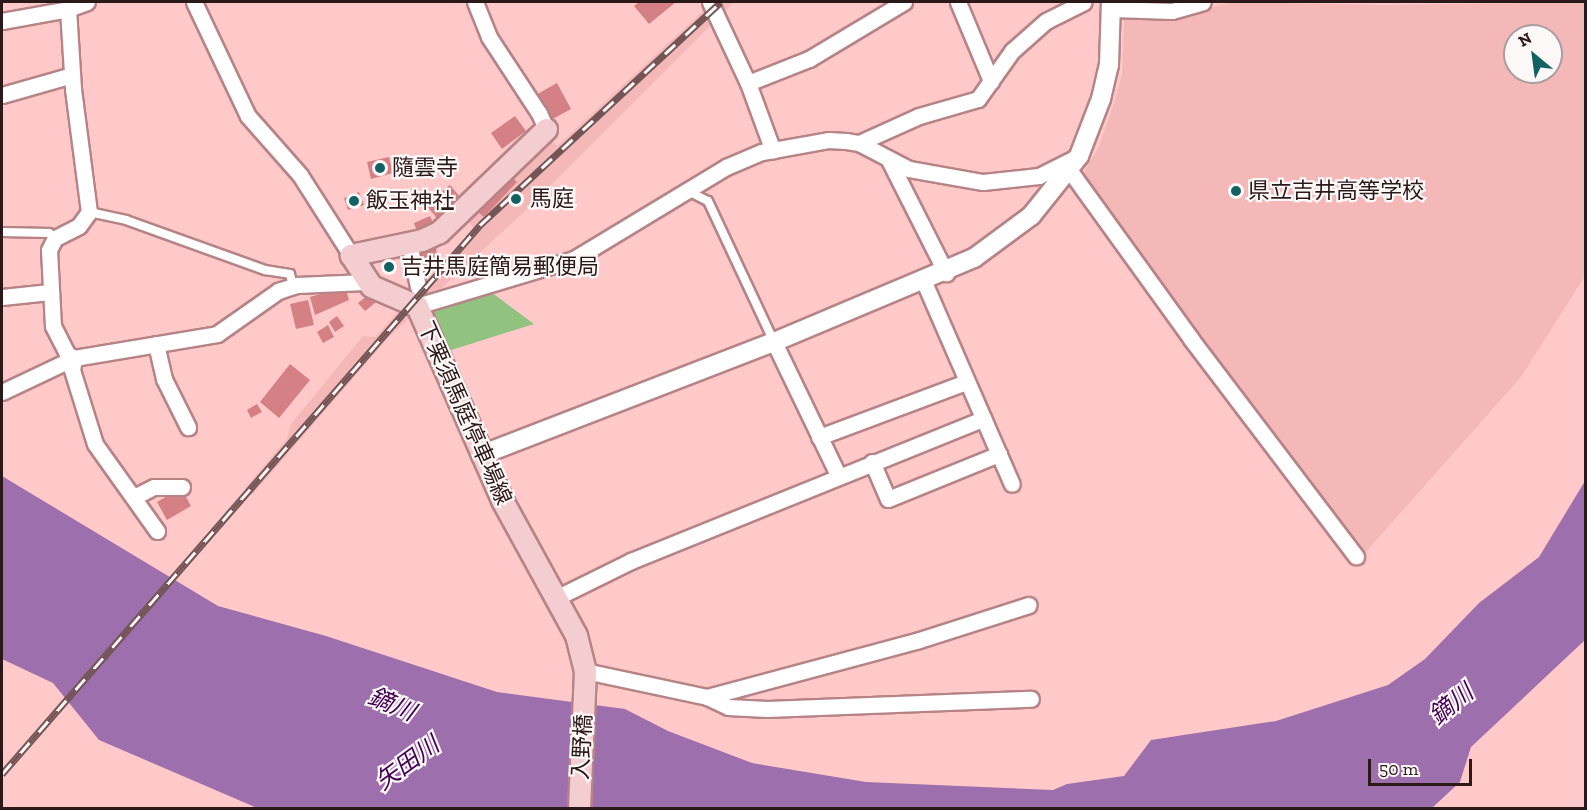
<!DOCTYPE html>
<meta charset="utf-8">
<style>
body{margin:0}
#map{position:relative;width:1587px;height:810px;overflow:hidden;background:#ffc9ca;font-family:"Zilla Slab","Noto Sans JP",serif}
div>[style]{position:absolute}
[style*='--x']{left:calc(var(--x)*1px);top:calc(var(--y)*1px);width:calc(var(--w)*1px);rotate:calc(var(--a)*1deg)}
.built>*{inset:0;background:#f5b8b9}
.green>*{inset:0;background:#92c280}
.water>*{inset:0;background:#9d6fad}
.building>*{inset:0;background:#d58084}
.roads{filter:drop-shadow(2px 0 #b68486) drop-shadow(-2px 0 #b68486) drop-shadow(0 2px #b68486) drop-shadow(0 -2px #b68486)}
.service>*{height:8px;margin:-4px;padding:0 4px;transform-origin:4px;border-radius:4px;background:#fff}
.minor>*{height:15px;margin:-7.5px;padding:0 7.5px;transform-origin:7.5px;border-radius:7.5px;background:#fff}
.tertiary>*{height:18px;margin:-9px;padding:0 9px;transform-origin:9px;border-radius:9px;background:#fff}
.secondary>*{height:21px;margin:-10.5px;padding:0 10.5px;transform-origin:10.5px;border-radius:10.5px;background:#f3cdd0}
.rail>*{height:7px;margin-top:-3.5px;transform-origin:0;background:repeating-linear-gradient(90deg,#fdf8f8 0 14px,#745556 0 28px);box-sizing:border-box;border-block:2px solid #745556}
.dots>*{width:16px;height:16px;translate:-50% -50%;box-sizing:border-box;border:3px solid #fdf8f8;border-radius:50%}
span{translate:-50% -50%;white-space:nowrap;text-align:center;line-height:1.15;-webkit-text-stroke:4.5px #fdf8f8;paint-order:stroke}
.poi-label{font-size:22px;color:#2b1819}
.left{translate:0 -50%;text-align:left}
.street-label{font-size:22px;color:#2b1819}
.water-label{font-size:24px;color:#430254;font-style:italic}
.frame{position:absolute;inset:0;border:3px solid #2b1819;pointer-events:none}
.north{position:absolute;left:1503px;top:24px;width:60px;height:60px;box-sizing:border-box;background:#fdf8f8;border:2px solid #a99e9f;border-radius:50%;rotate:331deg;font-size:16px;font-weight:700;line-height:24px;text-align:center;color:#2b1819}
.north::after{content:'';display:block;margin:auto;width:21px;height:27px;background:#126264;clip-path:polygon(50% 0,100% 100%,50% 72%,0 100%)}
.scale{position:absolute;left:1368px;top:759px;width:104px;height:27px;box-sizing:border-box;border:3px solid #2b1819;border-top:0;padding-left:8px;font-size:18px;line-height:21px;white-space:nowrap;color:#2b1819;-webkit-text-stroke:4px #fdf8f8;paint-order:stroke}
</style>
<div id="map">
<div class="built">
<div style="clip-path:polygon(713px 2px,734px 2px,527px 209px,388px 338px,252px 495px,245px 488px,287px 439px,291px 424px,363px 336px,375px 337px,474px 228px,463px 216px,547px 136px,557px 146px)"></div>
<div style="clip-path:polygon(evenodd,1230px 2px,1383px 5px,1585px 2px,1585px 276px,1521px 377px,1364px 554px,1081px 177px,1099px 146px,1114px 103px,1122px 74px,1124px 18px,1182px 16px,1230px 2px,1515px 36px,1551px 36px,1551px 72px,1515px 72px,1515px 36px)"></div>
</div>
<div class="green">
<div style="clip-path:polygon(491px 292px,534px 324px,445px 352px,428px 309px)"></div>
</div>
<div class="water">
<div style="clip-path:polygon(2px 476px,218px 606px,326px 636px,497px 692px,625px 709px,668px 731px,752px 763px,866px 782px,1053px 790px,1067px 784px,1124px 776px,1151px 740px,1276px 721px,1388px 685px,1425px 659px,1479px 603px,1539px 557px,1585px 481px,1585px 640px,1471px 747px,1460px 782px,1432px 808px,257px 808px,99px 740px,53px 683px,2px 659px)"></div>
</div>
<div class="building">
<div style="clip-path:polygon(639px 2px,676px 2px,649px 24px,634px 6px)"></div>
<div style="clip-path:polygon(557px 83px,571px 109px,549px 121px,534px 96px)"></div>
<div style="clip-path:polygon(515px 116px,526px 131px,502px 149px,491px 133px)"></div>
<div style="clip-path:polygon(389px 157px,393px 173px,371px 179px,367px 162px)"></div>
<div style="clip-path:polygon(507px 173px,517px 182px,484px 217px,478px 212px,485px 204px,481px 200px)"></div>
<div style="clip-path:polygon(450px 185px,465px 203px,441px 223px,426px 205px)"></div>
<div style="clip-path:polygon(359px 192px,364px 205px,348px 210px,344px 198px)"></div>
<div style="clip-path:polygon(430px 216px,434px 225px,417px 232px,414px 223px)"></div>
<div style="clip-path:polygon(436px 241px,437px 262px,430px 264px,431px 271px,423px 273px,416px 246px)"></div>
<div style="clip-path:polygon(345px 287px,349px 300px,315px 315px,310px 297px)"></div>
<div style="clip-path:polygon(373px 291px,380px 299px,365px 311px,358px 303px)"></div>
<div style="clip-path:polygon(308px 300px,314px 325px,296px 329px,290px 304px)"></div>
<div style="clip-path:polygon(337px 316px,344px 326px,335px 332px,329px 322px)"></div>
<div style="clip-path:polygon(328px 325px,334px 337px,323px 343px,317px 332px)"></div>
<div style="clip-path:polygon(290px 364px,310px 380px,279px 418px,260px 402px)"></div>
<div style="clip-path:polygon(257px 404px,262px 412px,251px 418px,247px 410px)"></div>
<div style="clip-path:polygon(181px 488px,191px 506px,167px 520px,157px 502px)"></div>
</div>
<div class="roads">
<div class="service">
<div style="--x:688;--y:191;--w:22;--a:27"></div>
<div style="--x:708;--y:201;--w:156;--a:64.9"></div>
<div style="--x:89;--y:212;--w:38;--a:12"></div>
<div style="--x:126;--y:220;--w:148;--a:19.8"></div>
<div style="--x:265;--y:270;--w:25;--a:9"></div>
<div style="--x:290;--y:274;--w:12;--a:76"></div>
<div style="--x:2;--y:232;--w:47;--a:1.2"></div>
<div style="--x:49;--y:233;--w:8;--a:40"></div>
</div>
<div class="minor">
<div style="--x:194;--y:2;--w:126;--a:64.7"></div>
<div style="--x:248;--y:116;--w:79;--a:48.6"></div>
<div style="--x:300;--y:175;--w:95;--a:57.5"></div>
<div style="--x:475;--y:2;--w:38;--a:68"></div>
<div style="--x:489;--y:37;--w:91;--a:56.7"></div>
<div style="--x:539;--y:113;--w:17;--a:66"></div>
<div style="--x:710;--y:2;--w:89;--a:64.9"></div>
<div style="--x:748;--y:83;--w:72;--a:69.8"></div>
<div style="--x:958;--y:2;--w:86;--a:67.3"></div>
<div style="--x:68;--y:9;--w:80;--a:86.4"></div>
<div style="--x:73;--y:89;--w:124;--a:82.6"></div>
<div style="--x:89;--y:212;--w:17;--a:126"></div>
<div style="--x:79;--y:226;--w:27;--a:153"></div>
<div style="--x:55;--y:238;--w:13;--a:117"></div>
<div style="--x:49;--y:250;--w:76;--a:87"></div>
<div style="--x:53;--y:326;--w:31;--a:63"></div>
<div style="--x:67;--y:354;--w:8;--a:30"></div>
<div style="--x:74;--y:358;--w:145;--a:-9.5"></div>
<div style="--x:217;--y:334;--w:75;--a:-35.2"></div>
<div style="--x:278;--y:291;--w:20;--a:-18"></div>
<div style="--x:297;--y:285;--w:68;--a:-2.5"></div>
<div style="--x:1113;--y:9;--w:59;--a:1.9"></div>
<div style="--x:1172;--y:11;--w:32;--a:-16"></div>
<div style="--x:2;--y:21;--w:67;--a:-10.3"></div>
<div style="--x:68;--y:9;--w:20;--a:-20"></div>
<div style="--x:748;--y:83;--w:66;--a:-21.5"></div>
<div style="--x:809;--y:59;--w:111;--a:-31"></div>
<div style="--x:2;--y:95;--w:73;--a:-15.9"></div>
<div style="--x:859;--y:143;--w:66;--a:-24.2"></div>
<div style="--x:919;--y:116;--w:61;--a:-16.1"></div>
<div style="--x:978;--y:99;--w:59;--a:-54.7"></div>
<div style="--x:1012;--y:51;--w:45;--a:-41.4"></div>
<div style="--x:1046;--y:21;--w:42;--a:-26.6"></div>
<div style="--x:889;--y:160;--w:127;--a:63.2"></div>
<div style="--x:1070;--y:171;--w:207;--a:54.2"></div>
<div style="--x:1191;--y:339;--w:273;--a:52.8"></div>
<div style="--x:409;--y:243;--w:45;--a:78.4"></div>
<div style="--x:924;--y:282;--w:220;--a:66.5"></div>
<div style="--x:2;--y:297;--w:48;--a:-5.9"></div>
<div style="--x:417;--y:306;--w:164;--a:-16.7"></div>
<div style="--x:574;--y:259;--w:178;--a:-31.2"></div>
<div style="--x:726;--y:167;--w:39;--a:-23"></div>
<div style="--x:762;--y:152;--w:67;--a:-10.3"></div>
<div style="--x:828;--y:140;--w:18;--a:3"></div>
<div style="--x:846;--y:141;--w:13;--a:9"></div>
<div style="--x:859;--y:143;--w:56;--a:27.5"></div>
<div style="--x:909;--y:169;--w:75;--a:10"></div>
<div style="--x:983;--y:182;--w:56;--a:-6.1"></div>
<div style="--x:1039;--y:176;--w:45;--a:-26.6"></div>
<div style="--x:774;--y:342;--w:148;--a:64.3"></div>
<div style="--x:156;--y:344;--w:36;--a:77"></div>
<div style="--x:164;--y:379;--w:54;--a:63.4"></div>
<div style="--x:74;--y:358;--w:12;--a:99"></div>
<div style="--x:72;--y:370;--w:77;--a:72.7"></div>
<div style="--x:95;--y:444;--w:107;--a:54.5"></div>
<div style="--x:2;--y:392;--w:80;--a:-25.3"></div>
<div style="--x:819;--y:437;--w:157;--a:-20.5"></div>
<div style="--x:872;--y:462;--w:40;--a:66.6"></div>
<div style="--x:888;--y:499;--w:120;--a:-22.1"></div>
<div style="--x:136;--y:496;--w:20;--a:-27"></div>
<div style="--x:154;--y:487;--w:28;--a:0"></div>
<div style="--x:556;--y:598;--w:84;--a:-26.3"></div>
<div style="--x:631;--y:561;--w:380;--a:-22"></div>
<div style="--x:585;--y:671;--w:125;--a:12"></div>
<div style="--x:707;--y:697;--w:220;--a:-15"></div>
<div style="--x:919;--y:640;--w:115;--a:-17.7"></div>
<div style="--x:707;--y:697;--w:23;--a:25"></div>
<div style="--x:728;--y:707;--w:39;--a:3"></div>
<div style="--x:767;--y:709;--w:264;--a:-2.2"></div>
</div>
<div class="tertiary">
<div style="--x:481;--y:455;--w:314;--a:-21.1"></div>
<div style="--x:774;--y:342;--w:217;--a:-22.8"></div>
<div style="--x:974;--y:258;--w:71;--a:-36.4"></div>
<div style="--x:1031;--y:216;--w:77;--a:-51.3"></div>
<div style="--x:1079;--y:156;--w:61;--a:-68.9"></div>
<div style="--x:1101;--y:99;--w:35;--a:-77"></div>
<div style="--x:1109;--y:65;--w:63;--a:-88.2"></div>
</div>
<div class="secondary">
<div style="--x:546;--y:129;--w:149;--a:136.1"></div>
<div style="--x:439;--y:232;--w:19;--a:155"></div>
<div style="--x:422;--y:240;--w:73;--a:168.1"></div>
<div style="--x:351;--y:255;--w:37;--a:57"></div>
<div style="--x:371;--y:286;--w:50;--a:23.5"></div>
<div style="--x:417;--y:306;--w:212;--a:66.3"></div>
<div style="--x:502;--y:500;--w:154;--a:61.3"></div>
<div style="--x:576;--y:635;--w:37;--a:76"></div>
<div style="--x:585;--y:671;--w:137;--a:92.5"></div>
</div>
</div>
<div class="rail">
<div style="--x:2;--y:774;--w:728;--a:-48.95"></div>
<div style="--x:480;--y:225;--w:328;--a:-42.8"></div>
</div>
<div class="dots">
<div style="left:380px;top:168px;background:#126264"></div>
<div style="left:1236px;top:191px;background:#126264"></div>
<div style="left:516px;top:199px;background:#126264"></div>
<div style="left:354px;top:201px;background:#126264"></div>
<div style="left:389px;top:267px;background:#126264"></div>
</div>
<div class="poi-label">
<span class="left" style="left:392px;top:168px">隨雲寺</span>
<span class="left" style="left:1248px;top:191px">県立吉井高等学校</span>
<span class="left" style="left:530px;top:199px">馬庭</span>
<span class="left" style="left:366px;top:201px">飯玉神社</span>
<span class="left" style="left:401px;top:267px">吉井馬庭簡易郵便局</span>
</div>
<div class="street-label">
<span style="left:465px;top:413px;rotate:66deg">下栗須馬庭停車場線</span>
<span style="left:582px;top:747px;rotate:-87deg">入野橋</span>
</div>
<div class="water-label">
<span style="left:392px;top:704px;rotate:23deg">鏑川</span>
<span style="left:1451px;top:704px;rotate:-39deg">鏑川</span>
<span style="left:407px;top:763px;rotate:-36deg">矢田川</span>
</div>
<div class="frame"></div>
<div class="north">N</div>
<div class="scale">50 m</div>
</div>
